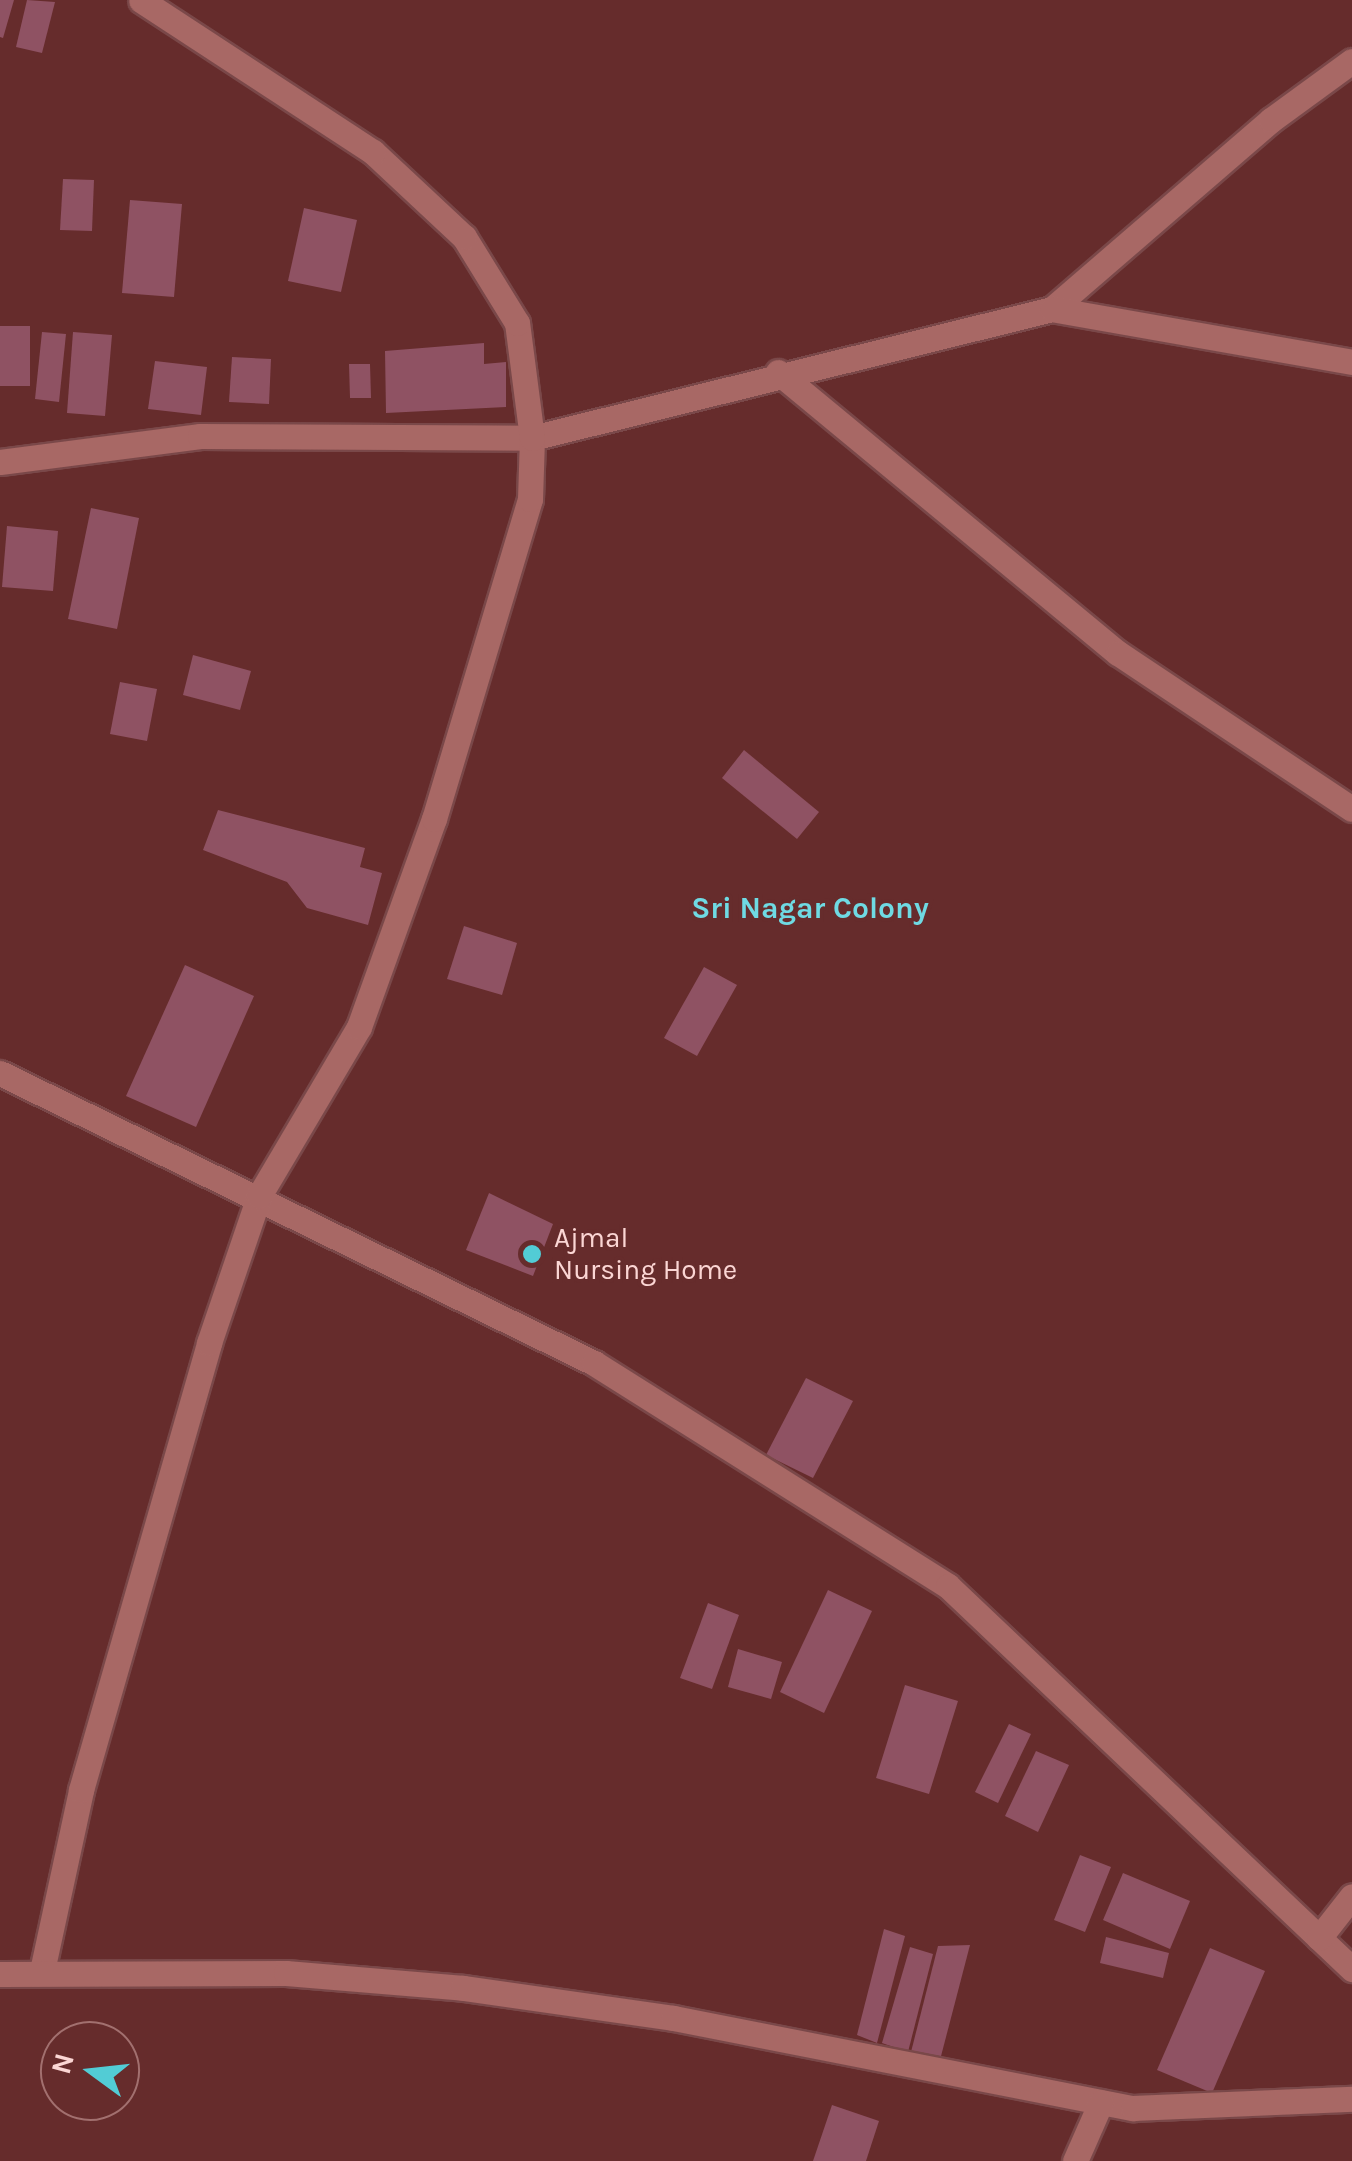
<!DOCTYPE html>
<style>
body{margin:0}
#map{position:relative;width:1352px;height:2161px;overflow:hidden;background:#662c2c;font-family:Karla,sans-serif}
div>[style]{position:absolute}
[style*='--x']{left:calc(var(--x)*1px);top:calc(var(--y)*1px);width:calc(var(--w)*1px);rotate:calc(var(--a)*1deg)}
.building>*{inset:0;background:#8f5263}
.roads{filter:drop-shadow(2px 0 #7a4849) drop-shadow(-2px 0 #7a4849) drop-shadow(0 2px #7a4849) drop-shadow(0 -2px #7a4849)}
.minor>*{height:25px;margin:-12.5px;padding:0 12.5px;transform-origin:12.5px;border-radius:12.5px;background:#a86865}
.dots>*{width:28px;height:28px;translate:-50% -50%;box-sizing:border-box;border:5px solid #662c2c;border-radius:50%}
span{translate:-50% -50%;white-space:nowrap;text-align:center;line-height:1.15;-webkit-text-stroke:8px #662c2c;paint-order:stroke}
.poi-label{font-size:28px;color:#fbd6d4}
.left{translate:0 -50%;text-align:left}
.neighbourhood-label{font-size:30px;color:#6fdae3;font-weight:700}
.north{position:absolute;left:40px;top:2021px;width:100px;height:100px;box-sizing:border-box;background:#662c2c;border:2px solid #a2706f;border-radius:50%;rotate:285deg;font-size:28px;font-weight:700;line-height:40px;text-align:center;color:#fbd6d4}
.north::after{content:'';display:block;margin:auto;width:35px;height:45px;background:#52ccd5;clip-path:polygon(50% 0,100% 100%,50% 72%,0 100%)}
</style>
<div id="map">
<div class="building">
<div style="clip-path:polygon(0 0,14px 0,3px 38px,0 37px)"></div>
<div style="clip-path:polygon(27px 0,55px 2px,42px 53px,16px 47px)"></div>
<div style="clip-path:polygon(63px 179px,94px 180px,92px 231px,60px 230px)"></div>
<div style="clip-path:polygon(130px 200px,182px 204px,174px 297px,122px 293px)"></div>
<div style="clip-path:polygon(304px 208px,357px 220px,341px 292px,288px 281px)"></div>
<div style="clip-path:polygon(0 326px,30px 326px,30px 386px,0 386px)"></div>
<div style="clip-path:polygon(42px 332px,66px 334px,59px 402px,35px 399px)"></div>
<div style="clip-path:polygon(73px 332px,112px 335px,105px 416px,67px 413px)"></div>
<div style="clip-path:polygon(484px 343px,484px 364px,506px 362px,506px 407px,386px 413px,385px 351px)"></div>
<div style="clip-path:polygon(232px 357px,271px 359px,269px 404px,229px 402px)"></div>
<div style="clip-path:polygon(155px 361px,207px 367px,201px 415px,148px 409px)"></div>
<div style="clip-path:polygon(349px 364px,370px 364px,371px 398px,350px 398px)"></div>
<div style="clip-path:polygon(91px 508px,139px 518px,117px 629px,68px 619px)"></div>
<div style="clip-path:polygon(7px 526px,58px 531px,53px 591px,2px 587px)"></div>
<div style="clip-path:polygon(193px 655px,251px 671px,240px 710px,183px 695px)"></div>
<div style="clip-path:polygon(120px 682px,157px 689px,147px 741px,110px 734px)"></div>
<div style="clip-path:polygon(744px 750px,819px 812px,797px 839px,722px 778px)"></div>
<div style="clip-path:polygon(218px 810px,365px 848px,360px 867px,382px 873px,368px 925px,307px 908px,287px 882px,203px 850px)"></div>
<div style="clip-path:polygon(464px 926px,517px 943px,502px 995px,447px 979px)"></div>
<div style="clip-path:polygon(185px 965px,254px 996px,196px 1127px,126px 1096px)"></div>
<div style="clip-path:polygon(704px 967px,737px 985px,697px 1056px,664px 1038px)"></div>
<div style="clip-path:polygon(489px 1193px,553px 1224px,533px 1276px,466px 1250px)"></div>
<div style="clip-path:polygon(806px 1378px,853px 1401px,813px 1478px,766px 1455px)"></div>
<div style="clip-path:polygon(828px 1590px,872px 1611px,824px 1713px,780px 1692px)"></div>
<div style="clip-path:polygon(708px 1603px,739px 1615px,712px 1689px,680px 1678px)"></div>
<div style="clip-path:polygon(738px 1649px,782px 1662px,771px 1699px,728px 1687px)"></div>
<div style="clip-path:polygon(905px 1685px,958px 1701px,929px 1794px,876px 1778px)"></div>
<div style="clip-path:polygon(1009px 1724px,1031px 1734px,998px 1803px,975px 1792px)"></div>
<div style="clip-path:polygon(1036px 1751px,1069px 1765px,1038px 1832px,1005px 1816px)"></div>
<div style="clip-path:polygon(1080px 1855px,1111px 1867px,1085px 1932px,1054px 1920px)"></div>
<div style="clip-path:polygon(1123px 1873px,1190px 1901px,1170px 1949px,1103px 1920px)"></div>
<div style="clip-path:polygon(884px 1929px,905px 1936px,877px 2043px,857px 2035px)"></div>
<div style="clip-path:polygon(1106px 1937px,1169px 1953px,1163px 1978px,1100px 1963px)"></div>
<div style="clip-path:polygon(970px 1945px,940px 2060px,911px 2052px,938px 1946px)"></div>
<div style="clip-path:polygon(910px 1947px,933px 1954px,908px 2052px,882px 2043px)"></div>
<div style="clip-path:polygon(1210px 1948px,1265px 1971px,1212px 2093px,1157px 2070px)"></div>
<div style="clip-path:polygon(832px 2105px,879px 2121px,866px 2161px,813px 2161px)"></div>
</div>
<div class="roads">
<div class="minor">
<div style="--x:1052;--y:309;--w:289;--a:-40.8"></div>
<div style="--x:1271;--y:120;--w:100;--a:-36.1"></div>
<div style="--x:778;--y:372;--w:441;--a:39.6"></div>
<div style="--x:1118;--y:653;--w:281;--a:33.7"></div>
<div style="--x:0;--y:462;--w:202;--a:-7.4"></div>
<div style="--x:200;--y:436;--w:332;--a:0.3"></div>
<div style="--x:532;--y:438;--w:536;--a:-13.93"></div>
<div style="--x:1052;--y:309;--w:305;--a:10"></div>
<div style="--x:0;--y:1073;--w:661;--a:26.02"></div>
<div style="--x:594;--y:1363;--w:418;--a:32.2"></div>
<div style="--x:948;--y:1586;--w:557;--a:43.47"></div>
<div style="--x:1319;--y:1938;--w:53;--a:-51.8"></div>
<div style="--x:42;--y:1971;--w:185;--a:-77.8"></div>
<div style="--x:81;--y:1790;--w:465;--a:-74"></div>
<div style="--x:209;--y:1343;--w:155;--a:-71.2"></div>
<div style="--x:259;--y:1196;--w:196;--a:-59.4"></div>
<div style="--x:359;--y:1027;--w:221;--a:-70.2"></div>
<div style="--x:434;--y:819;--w:334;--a:-73.3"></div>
<div style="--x:530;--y:499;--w:61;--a:-88.1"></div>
<div style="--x:532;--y:438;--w:116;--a:-97.4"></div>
<div style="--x:517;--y:323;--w:101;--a:-121.6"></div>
<div style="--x:464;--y:237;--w:125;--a:-137"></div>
<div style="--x:373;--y:152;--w:277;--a:-146.8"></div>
<div style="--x:0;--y:1974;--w:286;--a:-0.2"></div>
<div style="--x:286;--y:1973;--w:178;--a:4.8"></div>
<div style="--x:463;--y:1988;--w:212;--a:8.1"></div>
<div style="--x:673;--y:2018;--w:469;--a:11.1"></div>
<div style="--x:1133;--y:2108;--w:219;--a:-2.4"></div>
<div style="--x:1075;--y:2161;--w:64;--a:-66.2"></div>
</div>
</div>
<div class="dots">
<div style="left:532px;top:1254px;background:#52ccd5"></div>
</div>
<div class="poi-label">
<span class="left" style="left:554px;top:1254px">Ajmal<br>Nursing Home</span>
</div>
<div class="neighbourhood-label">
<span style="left:810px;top:908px">Sri Nagar Colony</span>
</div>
<div class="north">N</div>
</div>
